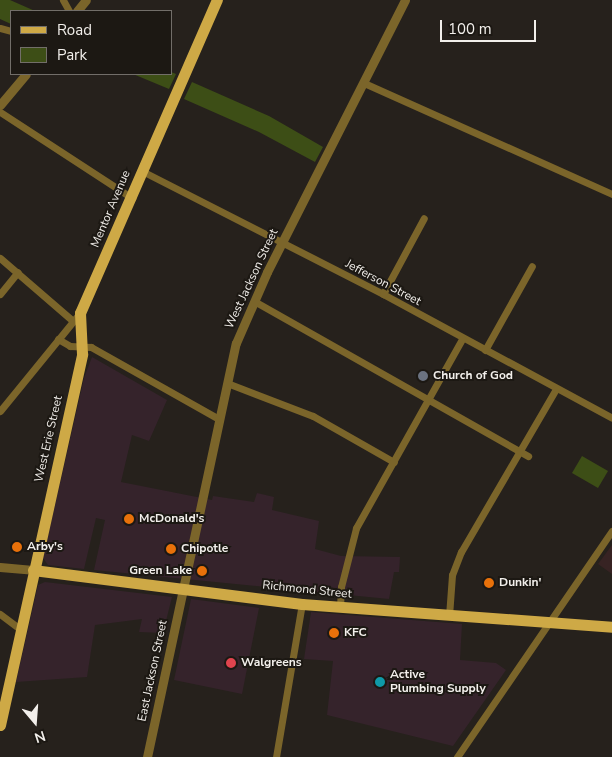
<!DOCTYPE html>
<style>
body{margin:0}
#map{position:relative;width:612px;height:757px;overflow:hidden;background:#26211c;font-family:"Nunito Sans",sans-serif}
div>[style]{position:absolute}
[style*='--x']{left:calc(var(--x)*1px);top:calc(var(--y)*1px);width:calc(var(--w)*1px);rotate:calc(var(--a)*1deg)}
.commercial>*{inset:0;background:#35232b}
.industrial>*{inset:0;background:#372323}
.green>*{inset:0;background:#3d4e16}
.minor>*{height:7px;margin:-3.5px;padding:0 3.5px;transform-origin:3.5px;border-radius:3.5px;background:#7b652a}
.tertiary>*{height:9px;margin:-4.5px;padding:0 4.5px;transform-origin:4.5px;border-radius:4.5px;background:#7b652a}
.primary>*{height:11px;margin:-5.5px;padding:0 5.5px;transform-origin:5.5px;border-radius:5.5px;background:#cea946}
.dots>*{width:14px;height:14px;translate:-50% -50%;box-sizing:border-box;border:2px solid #1c1813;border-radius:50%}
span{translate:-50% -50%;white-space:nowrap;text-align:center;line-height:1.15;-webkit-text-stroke:4px #1c1813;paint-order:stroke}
.street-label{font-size:12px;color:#f2efeb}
.poi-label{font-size:12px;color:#f2efeb;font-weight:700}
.left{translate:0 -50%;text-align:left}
.right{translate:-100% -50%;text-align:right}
.legend{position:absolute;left:10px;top:10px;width:162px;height:65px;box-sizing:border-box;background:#1c1813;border:1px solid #726e69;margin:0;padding:6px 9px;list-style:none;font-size:15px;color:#f2efeb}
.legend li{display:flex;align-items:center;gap:10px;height:25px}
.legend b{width:25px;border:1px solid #726e69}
.north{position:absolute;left:10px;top:697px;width:50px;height:50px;-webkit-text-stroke:4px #1c1813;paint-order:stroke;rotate:162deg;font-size:14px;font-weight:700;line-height:20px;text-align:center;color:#f2efeb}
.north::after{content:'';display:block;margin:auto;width:18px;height:22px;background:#f2efeb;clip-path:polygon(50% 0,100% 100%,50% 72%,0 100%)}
.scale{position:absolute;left:440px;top:20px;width:96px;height:22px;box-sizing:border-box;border:2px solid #f2efeb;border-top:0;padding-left:6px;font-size:15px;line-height:18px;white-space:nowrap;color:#f2efeb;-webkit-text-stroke:4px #1c1813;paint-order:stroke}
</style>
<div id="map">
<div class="commercial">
<div style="clip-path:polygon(92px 357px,167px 400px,149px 441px,132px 435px,121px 482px,212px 500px,213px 496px,254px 502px,257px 493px,274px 497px,272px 510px,319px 521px,315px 549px,341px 556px,400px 557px,399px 572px,394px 572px,389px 599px,94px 570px,105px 520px,96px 518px,84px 569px,48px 565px,43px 558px,84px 378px)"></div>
<div style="clip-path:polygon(45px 582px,172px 597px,163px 633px,139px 632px,142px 619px,95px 625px,87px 677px,16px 682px,38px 585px)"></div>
<div style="clip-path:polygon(191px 599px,259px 608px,242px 694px,174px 680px)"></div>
<div style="clip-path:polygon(311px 612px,462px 624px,460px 660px,496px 663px,506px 670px,453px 746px,327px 715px,333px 661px,304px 659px)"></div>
</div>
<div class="industrial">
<div style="clip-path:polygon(612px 545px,612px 574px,598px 564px)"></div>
</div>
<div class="green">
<div style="clip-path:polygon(0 0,10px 0,35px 11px,11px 11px,11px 24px,0 19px)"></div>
<div style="clip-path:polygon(171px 72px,176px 74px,169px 89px,133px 74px)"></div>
<div style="clip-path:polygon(192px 82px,269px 116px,323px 147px,315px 162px,259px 132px,184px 99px)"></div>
<div style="clip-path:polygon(582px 456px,608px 471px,598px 488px,572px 473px)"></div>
</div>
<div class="minor">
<div style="--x:63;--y:0;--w:13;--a:61"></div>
<div style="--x:0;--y:28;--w:11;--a:15"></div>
<div style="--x:364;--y:83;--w:272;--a:24.1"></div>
<div style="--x:0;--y:112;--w:158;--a:33.1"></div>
<div style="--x:142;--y:171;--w:271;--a:27"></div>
<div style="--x:383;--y:294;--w:260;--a:28.4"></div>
<div style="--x:0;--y:258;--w:96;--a:40.8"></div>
<div style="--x:0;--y:294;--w:28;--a:-51"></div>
<div style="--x:383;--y:294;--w:86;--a:-61.7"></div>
<div style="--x:254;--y:301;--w:315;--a:29.5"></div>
<div style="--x:58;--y:339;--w:14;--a:30"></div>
<div style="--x:70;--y:346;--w:21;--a:3"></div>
<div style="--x:91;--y:347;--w:147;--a:29.4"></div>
<div style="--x:485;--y:350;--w:96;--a:-60.8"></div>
<div style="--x:227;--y:383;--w:92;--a:21"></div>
<div style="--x:313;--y:416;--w:93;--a:29.6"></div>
<div style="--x:0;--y:411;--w:127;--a:-50.8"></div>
<div style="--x:340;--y:607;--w:20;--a:-87"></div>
<div style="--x:341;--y:587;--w:61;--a:-75.7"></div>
<div style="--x:356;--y:528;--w:217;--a:-60.7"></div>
<div style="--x:0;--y:614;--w:26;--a:37"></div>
<div style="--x:449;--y:616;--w:41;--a:-85.8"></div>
<div style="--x:452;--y:575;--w:25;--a:-69"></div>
<div style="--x:461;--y:552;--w:189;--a:-59.8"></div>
<div style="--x:276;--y:757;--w:155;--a:-80.4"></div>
<div style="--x:457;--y:757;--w:274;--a:-55.6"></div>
</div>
<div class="tertiary">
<div style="--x:77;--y:11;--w:14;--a:-51"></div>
<div style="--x:0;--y:105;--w:40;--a:-50"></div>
<div style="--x:0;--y:567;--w:33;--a:5"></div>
<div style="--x:147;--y:757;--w:423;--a:-77.9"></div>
<div style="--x:236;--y:343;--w:77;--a:-66.4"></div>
<div style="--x:267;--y:272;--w:305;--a:-63.1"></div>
</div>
<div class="primary">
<div style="--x:33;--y:570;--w:271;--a:7.2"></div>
<div style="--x:302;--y:604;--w:311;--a:4.2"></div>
<div style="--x:0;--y:725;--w:380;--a:-77.5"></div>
<div style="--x:82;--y:354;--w:41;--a:-92.8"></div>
<div style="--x:80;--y:313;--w:342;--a:-66.4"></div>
</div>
<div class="dots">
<div style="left:423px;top:376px;background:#6b7280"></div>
<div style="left:129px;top:519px;background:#e8710a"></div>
<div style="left:17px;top:547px;background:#e8710a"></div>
<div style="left:171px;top:549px;background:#e8710a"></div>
<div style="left:202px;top:571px;background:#e8710a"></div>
<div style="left:489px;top:583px;background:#e8710a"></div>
<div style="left:334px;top:633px;background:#e8710a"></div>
<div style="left:231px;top:663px;background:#e0444e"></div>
<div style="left:380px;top:682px;background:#0f9aa8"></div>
</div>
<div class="street-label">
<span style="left:111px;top:209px;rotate:-67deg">Mentor Avenue</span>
<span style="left:252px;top:279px;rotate:-65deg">West Jackson Street</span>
<span style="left:383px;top:283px;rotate:28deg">Jefferson Street</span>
<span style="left:49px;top:439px;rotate:-77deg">West Erie Street</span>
<span style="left:307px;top:590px;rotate:6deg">Richmond Street</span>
<span style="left:153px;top:671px;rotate:-78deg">East Jackson Street</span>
</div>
<div class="poi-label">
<span class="left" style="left:433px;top:376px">Church of God</span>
<span class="left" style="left:139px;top:519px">McDonald's</span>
<span class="left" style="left:27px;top:547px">Arby's</span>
<span class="left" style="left:181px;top:549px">Chipotle</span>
<span class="right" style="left:192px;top:571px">Green Lake</span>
<span class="left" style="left:499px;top:583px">Dunkin'</span>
<span class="left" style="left:344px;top:633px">KFC</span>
<span class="left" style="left:241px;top:663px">Walgreens</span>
<span class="left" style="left:390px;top:682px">Active<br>Plumbing Supply</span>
</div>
<ul class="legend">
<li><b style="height:6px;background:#cea946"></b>Road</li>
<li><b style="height:14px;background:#3d4e16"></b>Park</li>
</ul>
<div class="north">N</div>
<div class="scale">100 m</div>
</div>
